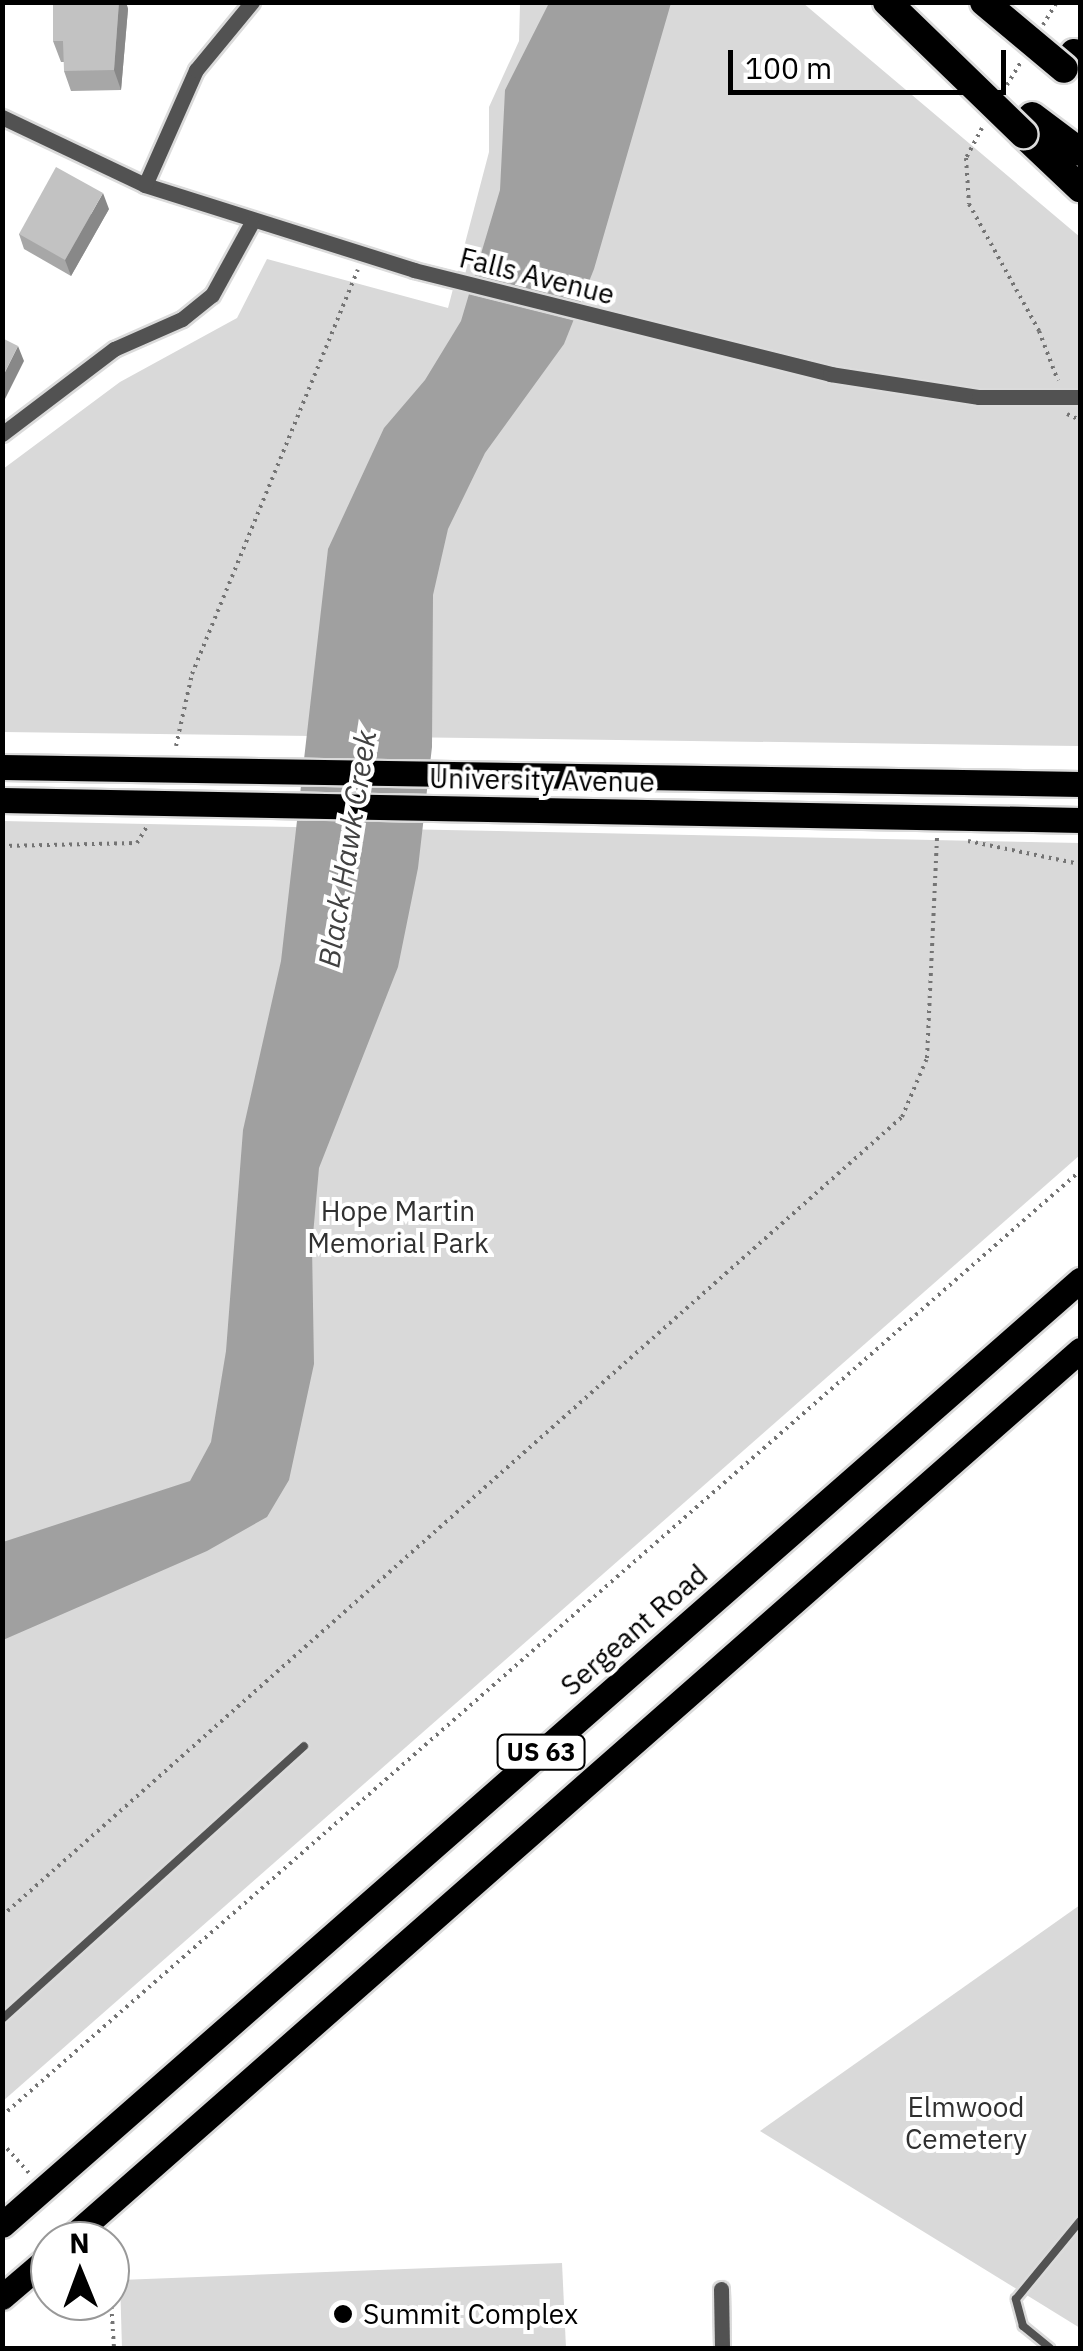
<!DOCTYPE html>
<style>
body{margin:0}
#map{position:relative;width:1083px;height:2351px;overflow:hidden;background:#fff;font-family:"IBM Plex Sans",sans-serif}
div>[style]{position:absolute}
[style*='--x']{left:calc(var(--x)*1px);top:calc(var(--y)*1px);width:calc(var(--w)*1px);rotate:calc(var(--a)*1deg)}
.green>*{inset:0;background:#d9d9d9}
.water>*{inset:0;background:#a0a0a0}
.path>*{height:4px;margin-top:-2px;transform-origin:0;background:repeating-linear-gradient(90deg,#747474 0 2.5px,transparent 0 7.5px)}
.roads{filter:drop-shadow(2px 0 #dbdbdb) drop-shadow(-2px 0 #dbdbdb) drop-shadow(0 2px #dbdbdb) drop-shadow(0 -2px #dbdbdb)}
.service>*{height:8px;margin:-4px;padding:0 4px;transform-origin:4px;border-radius:4px;background:#525252}
.minor>*{height:15px;margin:-7.5px;padding:0 7.5px;transform-origin:7.5px;border-radius:7.5px;background:#525252}
.primary>*{height:25px;margin:-12.5px;padding:0 12.5px;transform-origin:12.5px;border-radius:12.5px;background:#000}
.motorway>*{height:28px;margin:-14px;padding:0 14px;transform-origin:14px;border-radius:14px;background:#000}
.bridges{filter:drop-shadow(2px 0 #dbdbdb) drop-shadow(-2px 0 #dbdbdb) drop-shadow(0 2px #dbdbdb) drop-shadow(0 -2px #dbdbdb)}
.motorway-bridge>*{height:28px;margin:-14px;padding:0 14px;transform-origin:14px;border-radius:14px;background:#000}
.wall>*{inset:0;background:#a7a7a7}
.shaded-wall>*{inset:0;background:#888}
.building>*{inset:0;background:#c2c2c2}
.dots>*{width:28px;height:28px;translate:-50% -50%;box-sizing:border-box;border:5px solid #fff;border-radius:50%}
span{translate:-50% -50%;white-space:nowrap;text-align:center;line-height:1.15;-webkit-text-stroke:8px #fff;paint-order:stroke}
.shield-label span{padding:2px 8px;background:#fff;border:2px solid;border-radius:8px;-webkit-text-stroke-width:0}
.shield-label{font-size:25px;color:#000;font-weight:700}
.street-label{font-size:28px;color:#000}
.park-label{font-size:28px;color:#303030}
.poi-label{font-size:28px;color:#000}
.left{translate:0 -50%;text-align:left}
.water-label{font-size:30px;color:#414141;font-style:italic}
.frame{position:absolute;inset:0;border:5px solid #000;pointer-events:none}
.north{position:absolute;left:30px;top:2221px;width:100px;height:100px;box-sizing:border-box;background:#fff;border:2px solid #999;border-radius:50%;rotate:359deg;font-size:28px;font-weight:700;line-height:40px;text-align:center;color:#000}
.north::after{content:'';display:block;margin:auto;width:35px;height:45px;background:#000;clip-path:polygon(50% 0,100% 100%,50% 72%,0 100%)}
.scale{position:absolute;left:728px;top:50px;width:278px;height:45px;box-sizing:border-box;border:5px solid #000;border-top:0;padding-left:12px;font-size:30px;line-height:35px;white-space:nowrap;color:#000;-webkit-text-stroke:8px #fff;paint-order:stroke}
</style>
<div id="map">
<div class="green">
<div style="clip-path:polygon(520px 3px,803px 3px,1080px 237px,1080px 746px,3px 732px,3px 469px,120px 382px,237px 318px,267px 259px,448px 308px,489px 152px,489px 107px,519px 41px)"></div>
<div style="clip-path:polygon(2px 821px,1080px 843px,1080px 1155px,3px 2101px)"></div>
<div style="clip-path:polygon(1080px 1905px,1080px 2328px,760px 2131px)"></div>
<div style="clip-path:polygon(562px 2263px,566px 2348px,122px 2348px,120px 2280px)"></div>
</div>
<div class="water">
<div style="clip-path:polygon(549px 3px,671px 3px,594px 269px,564px 344px,485px 453px,448px 529px,433px 595px,432px 747px,418px 868px,398px 967px,319px 1168px,312px 1246px,314px 1364px,289px 1480px,267px 1517px,207px 1551px,3px 1640px,3px 1542px,190px 1481px,211px 1442px,226px 1351px,243px 1130px,281px 961px,328px 549px,384px 428px,425px 380px,461px 321px,500px 190px,505px 90px)"></div>
</div>
<div class="path">
<div style="--x:1043;--y:25;--w:27;--a:-59"></div>
<div style="--x:1007;--y:85;--w:26;--a:-59"></div>
<div style="--x:982;--y:128;--w:34;--a:118"></div>
<div style="--x:966;--y:158;--w:46;--a:86.3"></div>
<div style="--x:969;--y:204;--w:145;--a:61.1"></div>
<div style="--x:1039;--y:331;--w:53;--a:69.2"></div>
<div style="--x:1067;--y:414;--w:14;--a:25"></div>
<div style="--x:176;--y:746;--w:74;--a:-77.5"></div>
<div style="--x:192;--y:674;--w:437;--a:-67.7"></div>
<div style="--x:968;--y:841;--w:114;--a:11.6"></div>
<div style="--x:2;--y:846;--w:135;--a:-1.3"></div>
<div style="--x:137;--y:843;--w:21;--a:-59"></div>
<div style="--x:2;--y:1916;--w:1203;--a:-41.6"></div>
<div style="--x:902;--y:1117;--w:64;--a:-67"></div>
<div style="--x:927;--y:1058;--w:222;--a:-87.4"></div>
<div style="--x:2;--y:2116;--w:1434;--a:-41.24"></div>
<div style="--x:2;--y:2143;--w:40;--a:48"></div>
<div style="--x:110;--y:2284;--w:64;--a:86.4"></div>
</div>
<div class="roads">
<div class="service">
<div style="--x:2;--y:2019;--w:407;--a:-42.1"></div>
<div style="--x:1050;--y:2348;--w:35;--a:-141"></div>
<div style="--x:1023;--y:2326;--w:28;--a:-105"></div>
<div style="--x:1016;--y:2299;--w:101;--a:-50.6"></div>
</div>
<div class="minor">
<div style="--x:2;--y:117;--w:158;--a:25.4"></div>
<div style="--x:145;--y:185;--w:282;--a:17.5"></div>
<div style="--x:414;--y:270;--w:429;--a:14"></div>
<div style="--x:830;--y:374;--w:151;--a:8.8"></div>
<div style="--x:979;--y:397;--w:101;--a:0"></div>
<div style="--x:145;--y:185;--w:126;--a:-66.1"></div>
<div style="--x:196;--y:70;--w:88;--a:-50.5"></div>
<div style="--x:2;--y:434;--w:141;--a:-37.2"></div>
<div style="--x:114;--y:349;--w:74;--a:-23.8"></div>
<div style="--x:182;--y:319;--w:38;--a:-39"></div>
<div style="--x:212;--y:295;--w:81;--a:-61.2"></div>
<div style="--x:721;--y:2289;--w:59;--a:89"></div>
</div>
<div class="primary">
<div style="--x:2;--y:767;--w:1078;--a:0.9"></div>
<div style="--x:2;--y:800;--w:1078;--a:1.06"></div>
<div style="--x:2;--y:2225;--w:1434;--a:-41.24"></div>
<div style="--x:67;--y:2241;--w:1349;--a:-41.33"></div>
<div style="--x:2;--y:2297;--w:63;--a:-40.5"></div>
</div>
<div class="motorway">
<div style="--x:1074;--y:53;--w:8;--a:40"></div>
<div style="--x:1032;--y:116;--w:60;--a:36.9"></div>
<div style="--x:1023;--y:134;--w:79;--a:43.5"></div>
</div>
</div>
<div class="bridges">
<div class="motorway-bridge">
<div style="--x:887;--y:2;--w:190;--a:44.1"></div>
<div style="--x:984;--y:2;--w:104;--a:39.9"></div>
</div>
</div>
<div class="wall">
<div style="clip-path:polygon(53px 2px,126px 2px,128px 9px,121px 90px,71px 91px,64px 71px,64px 62px,61px 62px,53px 41px)"></div>
<div style="clip-path:polygon(109px 209px,71px 276px,24px 249px,19px 234px)"></div>
</div>
<div class="shaded-wall">
<div style="clip-path:polygon(119px 2px,126px 2px,128px 9px,121px 90px,114px 70px)"></div>
<div style="clip-path:polygon(103px 193px,109px 209px,71px 276px,65px 260px)"></div>
<div style="clip-path:polygon(18px 346px,24px 361px,2px 405px,2px 378px)"></div>
</div>
<div class="building">
<div style="clip-path:polygon(53px 2px,119px 2px,114px 70px,64px 71px,63px 41px,53px 41px)"></div>
<div style="clip-path:polygon(56px 167px,103px 193px,65px 260px,19px 234px)"></div>
<div style="clip-path:polygon(2px 338px,18px 346px,2px 378px)"></div>
</div>
<div class="dots">
<div style="left:343px;top:2314px;background:#000"></div>
</div>
<div class="shield-label">
<span style="left:541px;top:1752px">US 63</span>
</div>
<div class="street-label">
<span style="left:537px;top:276px;rotate:14deg">Falls Avenue</span>
<span style="left:542px;top:780px;rotate:1deg">University Avenue</span>
<span style="left:634px;top:1630px;rotate:-41deg">Sergeant Road</span>
</div>
<div class="park-label">
<span style="left:398px;top:1227px">Hope Martin<br>Memorial Park</span>
<span style="left:966px;top:2123px">Elmwood<br>Cemetery</span>
</div>
<div class="poi-label">
<span class="left" style="left:363px;top:2314px">Summit Complex</span>
</div>
<div class="water-label">
<span style="left:347px;top:849px;rotate:-81deg">Black Hawk Creek</span>
</div>
<div class="frame"></div>
<div class="north">N</div>
<div class="scale">100 m</div>
</div>
